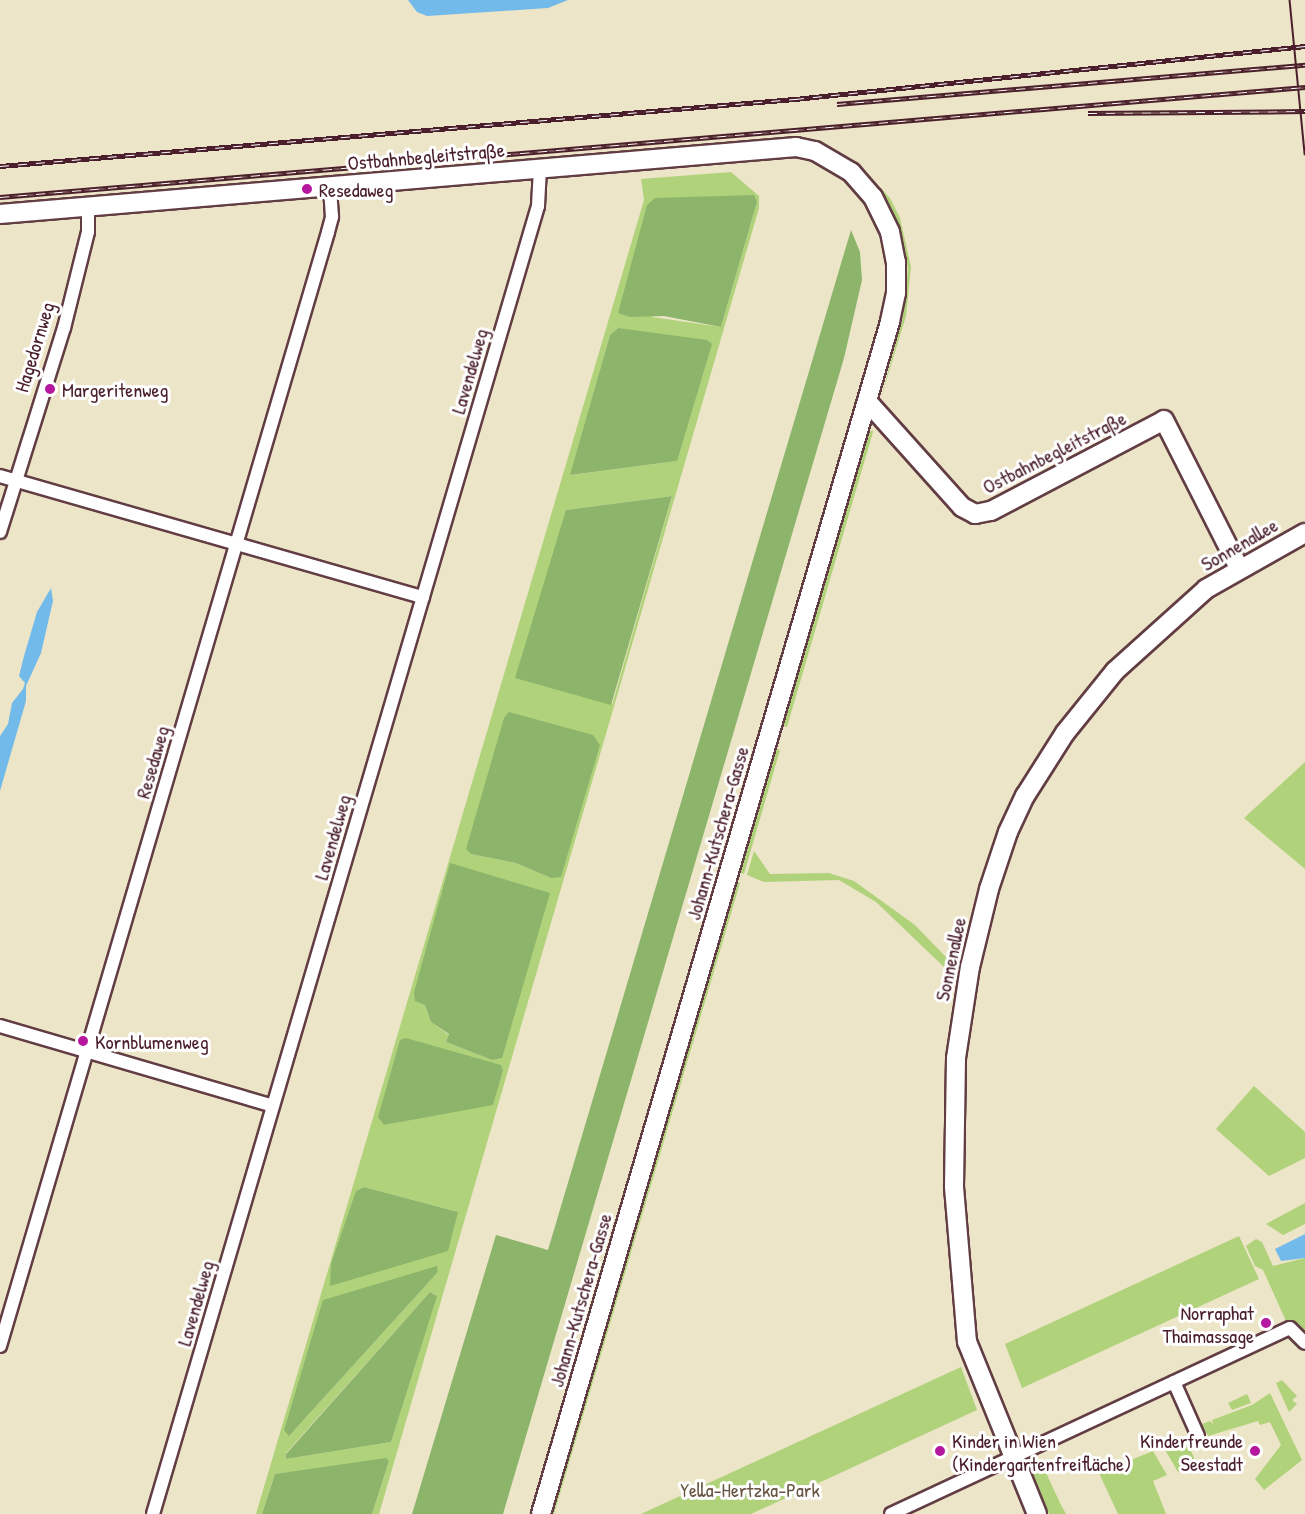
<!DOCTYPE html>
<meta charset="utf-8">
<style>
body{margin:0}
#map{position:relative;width:1305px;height:1514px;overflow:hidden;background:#ede5c8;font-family:"Patrick Hand",sans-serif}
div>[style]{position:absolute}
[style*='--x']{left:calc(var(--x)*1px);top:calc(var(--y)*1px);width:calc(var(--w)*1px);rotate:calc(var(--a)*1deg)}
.green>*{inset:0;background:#b0d27b}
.forest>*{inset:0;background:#8cb46b}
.water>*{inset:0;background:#72baea}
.roads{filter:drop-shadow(2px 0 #623d43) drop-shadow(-2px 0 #623d43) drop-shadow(0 2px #623d43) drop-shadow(0 -2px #623d43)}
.street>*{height:12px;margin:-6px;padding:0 6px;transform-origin:6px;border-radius:6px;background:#fff}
.secondary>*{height:18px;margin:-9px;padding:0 9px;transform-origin:9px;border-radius:9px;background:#fff}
.tram>*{height:1.5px;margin:-0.75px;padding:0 0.75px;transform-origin:0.75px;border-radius:0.75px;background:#4a1f2b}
.rail>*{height:5px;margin-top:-2.5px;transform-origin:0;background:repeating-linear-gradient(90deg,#fff 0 9px,#4a1f2b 0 18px);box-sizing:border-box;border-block:2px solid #4a1f2b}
.dots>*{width:16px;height:16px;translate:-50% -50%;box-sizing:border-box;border:3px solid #fff;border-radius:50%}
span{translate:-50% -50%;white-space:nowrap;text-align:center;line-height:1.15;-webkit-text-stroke:6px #fff;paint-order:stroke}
.street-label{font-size:20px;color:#4a1f2b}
.poi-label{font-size:20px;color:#4a1f2b}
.left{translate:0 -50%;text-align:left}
.right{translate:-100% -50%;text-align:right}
.park-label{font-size:20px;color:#695543}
</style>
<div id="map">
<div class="green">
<div style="clip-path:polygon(evenodd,731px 172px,759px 196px,759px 208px,379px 1514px,372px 1514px,389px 1461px,275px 1474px,262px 1514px,256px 1514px,644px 200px,641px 179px,731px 172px,757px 202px,721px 327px,652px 317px,757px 202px,731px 172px,618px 328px,677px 461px,571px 475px,610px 335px,618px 328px,731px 172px,671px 496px,672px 497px,612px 705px,566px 510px,671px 496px,731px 172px,600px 745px,551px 878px,516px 863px,471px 854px,600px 745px,731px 172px,425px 1005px,501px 1058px,492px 1060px,446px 1042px,449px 1035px,431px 1022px,425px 1005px,731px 172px,503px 1071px,493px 1104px,384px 1125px,503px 1071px,731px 172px,364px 1187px,458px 1212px,356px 1191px,364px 1187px,731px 172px,436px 1267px,438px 1272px,289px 1436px,436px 1267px,731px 172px,430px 1292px,436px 1295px,391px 1442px,286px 1459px,286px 1453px,430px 1292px)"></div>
<div style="clip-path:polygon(873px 180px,890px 198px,900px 218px,911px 267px,906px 316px,881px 398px,903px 316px,908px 269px,900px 227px,884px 195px,879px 197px,874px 188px)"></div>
<div style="clip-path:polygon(872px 430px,873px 432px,787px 727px,782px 725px,867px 435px)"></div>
<div style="clip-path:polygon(775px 748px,780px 750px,744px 874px,738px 872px)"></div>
<div style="clip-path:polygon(1305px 762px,1305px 869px,1244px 818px)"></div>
<div style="clip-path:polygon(754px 851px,770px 874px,829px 873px,854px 881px,915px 925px,947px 958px,944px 967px,876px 902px,839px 880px,764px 882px,747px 875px)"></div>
<div style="clip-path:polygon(736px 882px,740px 883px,554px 1514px,549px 1514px)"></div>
<div style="clip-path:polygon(1254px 1086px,1305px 1132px,1305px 1158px,1269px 1176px,1216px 1129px)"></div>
<div style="clip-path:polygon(1305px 1203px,1305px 1224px,1283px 1235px,1266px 1224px)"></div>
<div style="clip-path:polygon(1239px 1236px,1259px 1279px,1022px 1388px,1005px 1344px)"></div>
<div style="clip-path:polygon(1256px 1239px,1262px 1242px,1273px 1266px,1305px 1258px,1305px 1333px,1286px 1321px,1263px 1270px,1255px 1266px,1246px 1246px)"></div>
<div style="clip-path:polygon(961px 1367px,977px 1410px,751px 1514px,641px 1514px)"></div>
<div style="clip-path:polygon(1282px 1380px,1297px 1396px,1292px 1400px,1297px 1404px,1289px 1412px,1276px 1383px)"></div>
<div style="clip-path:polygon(1270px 1393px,1302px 1460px,1264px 1490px,1255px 1479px,1281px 1445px,1270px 1422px,1260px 1425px,1258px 1421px,1208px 1436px,1202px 1424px,1210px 1421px,1213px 1424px,1212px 1420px,1252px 1405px)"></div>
<div style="clip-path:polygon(1247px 1394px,1251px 1403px,1232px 1410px,1228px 1403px)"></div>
<div style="clip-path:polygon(1179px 1440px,1183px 1449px,1189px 1446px,1197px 1465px,1178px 1472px,1164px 1448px)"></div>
<div style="clip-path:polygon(1153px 1451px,1167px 1475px,1153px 1481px,1166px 1514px,1118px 1514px,1099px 1473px)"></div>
<div style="clip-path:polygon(1041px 1462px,1061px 1505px,1066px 1514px,1049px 1514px,1030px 1468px)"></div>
</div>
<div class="forest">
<div style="clip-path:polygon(754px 195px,757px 202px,721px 327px,664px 316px,630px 317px,618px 313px,647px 205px,655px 198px)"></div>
<div style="clip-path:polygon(851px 230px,860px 252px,862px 280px,844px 358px,503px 1514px,412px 1514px,496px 1235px,548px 1250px)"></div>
<div style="clip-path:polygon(618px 328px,707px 340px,712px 344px,677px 461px,570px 475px,610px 335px)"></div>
<div style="clip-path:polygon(672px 496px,611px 705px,515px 678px,566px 510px)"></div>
<div style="clip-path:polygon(509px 712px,593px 735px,600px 745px,561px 877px,551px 878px,516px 863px,471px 854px,466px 849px,504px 718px)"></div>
<div style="clip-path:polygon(450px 863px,550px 893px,502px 1058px,492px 1060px,446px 1042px,449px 1034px,431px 1022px,425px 1005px,415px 1001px,414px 992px)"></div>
<div style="clip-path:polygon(406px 1038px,501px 1065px,503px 1071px,493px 1105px,384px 1125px,378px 1117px,400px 1040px)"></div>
<div style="clip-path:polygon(364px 1187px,458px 1212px,448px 1251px,330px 1286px,331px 1264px,356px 1191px)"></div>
<div style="clip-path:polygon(437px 1266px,438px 1272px,289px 1436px,284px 1430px,323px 1300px)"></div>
<div style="clip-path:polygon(430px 1292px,437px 1296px,391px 1442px,286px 1459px,286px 1454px)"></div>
<div style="clip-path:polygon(386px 1458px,389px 1461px,372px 1514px,262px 1514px,275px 1474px)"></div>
</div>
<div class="water">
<div style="clip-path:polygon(408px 0,568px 0,548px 8px,427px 16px,417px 12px)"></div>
<div style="clip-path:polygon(51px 588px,53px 601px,41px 653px,26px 686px,26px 701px,0 791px,0 736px,8px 724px,12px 703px,23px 689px,25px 683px,19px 676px,24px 656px,37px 612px)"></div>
<div style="clip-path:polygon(1305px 1234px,1305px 1258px,1281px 1261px,1275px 1249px)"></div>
</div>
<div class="roads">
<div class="street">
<div style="--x:0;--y:476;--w:440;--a:16"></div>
<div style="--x:0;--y:532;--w:214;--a:-72.6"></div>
<div style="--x:64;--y:328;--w:99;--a:-76"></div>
<div style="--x:88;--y:232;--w:25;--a:-90"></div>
<div style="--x:0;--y:1026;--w:284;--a:16.3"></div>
<div style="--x:0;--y:1346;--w:1161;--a:-73.59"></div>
<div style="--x:328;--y:232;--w:16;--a:-75"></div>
<div style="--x:332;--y:217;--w:30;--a:-94"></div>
<div style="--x:1174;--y:1382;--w:59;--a:66"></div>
<div style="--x:153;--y:1514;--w:1363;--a:-73.6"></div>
<div style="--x:538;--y:206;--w:37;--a:-87"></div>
<div style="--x:891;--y:1514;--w:440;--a:-25"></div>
<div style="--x:1290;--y:1328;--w:21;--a:45"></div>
</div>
<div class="secondary">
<div style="--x:0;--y:214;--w:799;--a:-4.81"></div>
<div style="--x:796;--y:147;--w:19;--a:12"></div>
<div style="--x:815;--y:151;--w:42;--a:30.3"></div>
<div style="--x:851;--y:172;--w:33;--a:49"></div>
<div style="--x:873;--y:197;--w:39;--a:64"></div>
<div style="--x:890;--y:232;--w:31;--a:79"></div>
<div style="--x:896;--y:262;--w:31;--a:90"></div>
<div style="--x:896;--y:293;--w:30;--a:102"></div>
<div style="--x:890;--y:322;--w:1242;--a:106.32"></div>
<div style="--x:867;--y:401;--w:142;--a:48.1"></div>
<div style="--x:962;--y:507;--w:15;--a:28"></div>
<div style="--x:975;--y:514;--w:16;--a:-11"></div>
<div style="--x:991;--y:511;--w:195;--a:-27.7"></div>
<div style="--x:1164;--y:420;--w:166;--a:63.1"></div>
<div style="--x:1037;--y:1514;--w:186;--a:-112.1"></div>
<div style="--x:967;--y:1342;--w:157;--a:-94.8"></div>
<div style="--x:954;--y:1186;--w:128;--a:-89.1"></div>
<div style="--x:956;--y:1058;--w:92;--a:-81.3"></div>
<div style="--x:970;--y:967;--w:80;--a:-76.3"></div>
<div style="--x:989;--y:889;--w:60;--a:-71.6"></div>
<div style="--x:1008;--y:832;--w:40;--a:-65"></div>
<div style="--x:1025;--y:796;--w:75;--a:-57.6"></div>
<div style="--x:1065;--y:733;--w:80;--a:-51.1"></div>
<div style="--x:1115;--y:671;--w:122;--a:-42"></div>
<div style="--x:1206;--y:589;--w:114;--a:-29.5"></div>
</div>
</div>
<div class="tram">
<div style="--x:1290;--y:0;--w:155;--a:84.4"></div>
</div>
<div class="rail">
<div style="--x:837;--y:104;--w:470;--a:-4.8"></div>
<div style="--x:1088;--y:113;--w:217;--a:-0.5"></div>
<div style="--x:0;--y:166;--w:798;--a:-4.82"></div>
<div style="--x:795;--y:99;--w:513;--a:-5.93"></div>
<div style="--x:0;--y:197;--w:1310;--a:-4.82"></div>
</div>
<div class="dots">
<div style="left:307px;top:189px;background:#b5179e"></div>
<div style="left:50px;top:389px;background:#b5179e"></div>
<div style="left:83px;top:1041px;background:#b5179e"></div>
<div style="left:1266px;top:1323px;background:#b5179e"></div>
<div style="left:940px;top:1451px;background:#b5179e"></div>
<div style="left:1255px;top:1451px;background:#b5179e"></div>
</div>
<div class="street-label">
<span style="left:426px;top:156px;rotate:-5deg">Ostbahnbegleitstraße</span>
<span style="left:34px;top:347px;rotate:-73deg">Hagedornweg</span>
<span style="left:469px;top:371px;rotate:-74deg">Lavendelweg</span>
<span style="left:1054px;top:452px;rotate:-27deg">Ostbahnbegleitstraße</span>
<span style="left:1239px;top:544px;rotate:-30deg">Sonnenallee</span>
<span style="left:152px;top:762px;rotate:-74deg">Resedaweg</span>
<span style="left:717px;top:833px;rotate:-74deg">Johann-Kutschera-Gasse</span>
<span style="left:332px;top:837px;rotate:-74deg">Lavendelweg</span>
<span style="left:950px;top:959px;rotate:-78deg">Sonnenallee</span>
<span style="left:580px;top:1300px;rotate:-74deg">Johann-Kutschera-Gasse</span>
<span style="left:195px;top:1303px;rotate:-74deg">Lavendelweg</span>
</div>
<div class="poi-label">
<span class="left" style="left:319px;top:189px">Resedaweg</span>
<span class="left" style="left:62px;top:389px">Margeritenweg</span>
<span class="left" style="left:95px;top:1041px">Kornblumenweg</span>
<span class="right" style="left:1254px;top:1324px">Norraphat<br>Thaimassage</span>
<span class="left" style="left:952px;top:1452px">Kinder in Wien<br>(Kindergartenfreifläche)</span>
<span class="right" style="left:1243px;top:1452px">Kinderfreunde<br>Seestadt</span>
</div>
<div class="park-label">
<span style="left:750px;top:1489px">Yella-Hertzka-Park</span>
</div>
</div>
